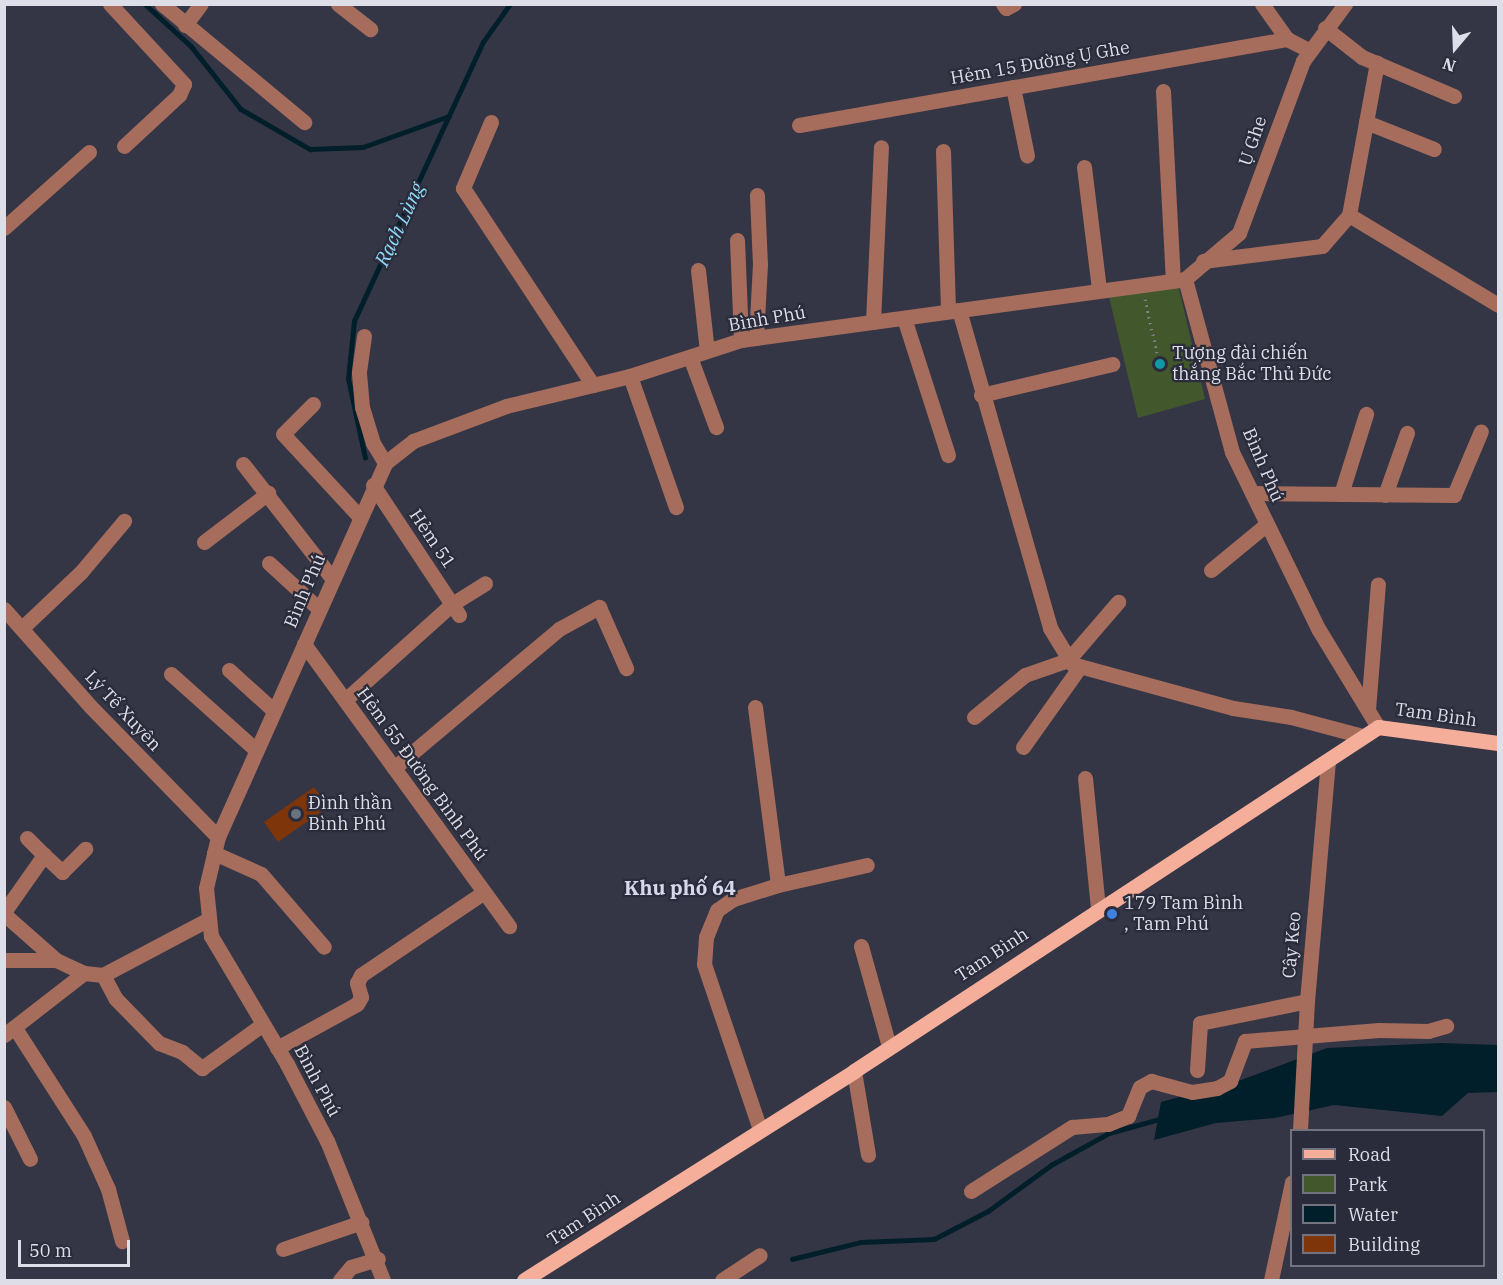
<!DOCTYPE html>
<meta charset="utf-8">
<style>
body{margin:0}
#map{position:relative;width:1503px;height:1285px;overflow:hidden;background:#353645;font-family:"IBM Plex Serif",serif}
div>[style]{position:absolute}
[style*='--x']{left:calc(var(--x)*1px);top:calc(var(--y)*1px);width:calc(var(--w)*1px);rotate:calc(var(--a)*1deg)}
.green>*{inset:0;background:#42572b}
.water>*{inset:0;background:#001f2b}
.stream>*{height:4.5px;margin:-2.25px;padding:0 2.25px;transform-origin:2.25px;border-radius:2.25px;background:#001f2b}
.building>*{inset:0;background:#7e350a}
.path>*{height:3px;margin-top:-1.5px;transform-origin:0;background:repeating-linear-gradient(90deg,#81818e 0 1.5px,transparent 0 6px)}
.minor>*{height:15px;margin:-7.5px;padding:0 7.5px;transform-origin:7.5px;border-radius:7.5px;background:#a66d5c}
.major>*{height:15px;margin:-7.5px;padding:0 7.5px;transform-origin:7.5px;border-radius:7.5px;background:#f5ae9a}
.dots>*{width:16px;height:16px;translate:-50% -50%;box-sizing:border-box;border:3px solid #2b2c3b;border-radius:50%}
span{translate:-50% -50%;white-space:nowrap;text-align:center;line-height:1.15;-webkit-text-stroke:4.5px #2b2c3b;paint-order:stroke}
.street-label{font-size:18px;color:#dedee8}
.poi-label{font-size:18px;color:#dedee8}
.left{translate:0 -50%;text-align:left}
.water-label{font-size:20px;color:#8fdbf9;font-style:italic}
.neighbourhood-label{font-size:20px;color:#d7d8ec;font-weight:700}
.frame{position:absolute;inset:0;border:6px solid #dedee8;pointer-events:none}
.legend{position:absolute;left:1290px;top:1129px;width:195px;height:138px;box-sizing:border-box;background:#2b2c3b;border:2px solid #737380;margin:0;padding:8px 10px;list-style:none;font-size:18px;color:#dedee8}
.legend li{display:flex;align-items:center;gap:12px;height:30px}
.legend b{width:30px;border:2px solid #737380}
.north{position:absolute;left:1425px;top:18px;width:60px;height:60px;-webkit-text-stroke:4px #2b2c3b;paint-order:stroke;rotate:199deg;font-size:16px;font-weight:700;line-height:24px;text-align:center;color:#dedee8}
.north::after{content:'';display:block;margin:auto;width:21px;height:27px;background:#dedee8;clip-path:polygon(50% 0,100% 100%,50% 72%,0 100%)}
.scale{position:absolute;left:18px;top:1240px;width:112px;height:27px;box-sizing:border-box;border:3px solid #dedee8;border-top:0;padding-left:8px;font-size:18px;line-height:21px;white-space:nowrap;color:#dedee8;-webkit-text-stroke:4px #2b2c3b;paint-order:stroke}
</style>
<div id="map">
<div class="green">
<div style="clip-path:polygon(1173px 286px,1179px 289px,1205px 399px,1138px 418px,1109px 297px)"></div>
</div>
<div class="water">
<div style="clip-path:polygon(1441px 1043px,1498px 1045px,1498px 1092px,1468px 1093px,1442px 1116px,1334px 1105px,1275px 1118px,1216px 1123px,1154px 1140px,1161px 1102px,1241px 1080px,1327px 1048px)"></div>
</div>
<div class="stream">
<div style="--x:145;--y:4;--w:62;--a:42.4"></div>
<div style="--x:191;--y:46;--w:80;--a:51.6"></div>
<div style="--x:241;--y:109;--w:80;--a:30.1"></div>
<div style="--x:310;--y:149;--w:53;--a:-2.2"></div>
<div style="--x:363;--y:147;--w:91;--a:-19.8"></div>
<div style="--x:365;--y:458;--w:81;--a:-102.1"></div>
<div style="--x:348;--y:379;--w:58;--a:-84.1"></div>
<div style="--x:354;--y:321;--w:307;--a:-65.2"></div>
<div style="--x:483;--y:42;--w:47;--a:-54.6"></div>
<div style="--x:792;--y:1259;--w:71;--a:-13.8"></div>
<div style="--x:861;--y:1242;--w:73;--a:-2.4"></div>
<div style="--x:934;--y:1239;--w:61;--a:-27.4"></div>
<div style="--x:988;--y:1211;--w:78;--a:-36.1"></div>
<div style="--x:1051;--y:1165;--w:66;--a:-28.9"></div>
<div style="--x:1109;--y:1133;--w:56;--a:-15.5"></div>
</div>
<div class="building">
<div style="clip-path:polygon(314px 787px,328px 807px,278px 842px,264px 822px)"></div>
</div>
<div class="path">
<div style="--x:1145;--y:299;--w:55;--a:77.5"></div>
</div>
<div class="minor">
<div style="--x:110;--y:4;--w:109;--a:47.2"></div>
<div style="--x:184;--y:84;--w:12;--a:114"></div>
<div style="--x:179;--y:95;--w:75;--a:137.2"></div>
<div style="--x:162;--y:4;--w:185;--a:39.7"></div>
<div style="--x:338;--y:4;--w:41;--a:38"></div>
<div style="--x:1003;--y:4;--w:5;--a:53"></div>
<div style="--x:1006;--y:8;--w:9;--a:-27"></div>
<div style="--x:1262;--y:4;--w:43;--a:54.5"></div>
<div style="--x:1287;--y:39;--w:25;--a:27"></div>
<div style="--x:185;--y:25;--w:26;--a:-53"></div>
<div style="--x:1325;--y:28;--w:47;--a:38.1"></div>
<div style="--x:1362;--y:57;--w:100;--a:23"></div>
<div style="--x:1013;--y:87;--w:70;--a:78.5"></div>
<div style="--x:1163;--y:91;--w:189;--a:87"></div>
<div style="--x:491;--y:122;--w:72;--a:113"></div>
<div style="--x:463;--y:188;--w:236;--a:56.6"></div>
<div style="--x:1366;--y:122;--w:73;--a:21.7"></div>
<div style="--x:799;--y:125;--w:496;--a:-10"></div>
<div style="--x:943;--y:151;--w:160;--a:88.2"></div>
<div style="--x:1084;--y:167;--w:124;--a:83"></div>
<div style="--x:1349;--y:215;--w:174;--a:31.1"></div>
<div style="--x:4;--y:228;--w:114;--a:-41.8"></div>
<div style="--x:737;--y:240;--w:100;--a:87.7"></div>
<div style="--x:1203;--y:261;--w:120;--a:-7.2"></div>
<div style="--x:1322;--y:246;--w:41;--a:-48.9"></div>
<div style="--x:1349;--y:215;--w:155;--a:-79.6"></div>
<div style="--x:698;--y:270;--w:81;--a:83.7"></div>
<div style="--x:1185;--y:279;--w:179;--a:74.8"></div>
<div style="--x:1232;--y:452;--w:198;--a:64"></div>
<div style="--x:1319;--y:630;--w:114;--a:58.7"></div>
<div style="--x:1185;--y:279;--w:71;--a:-40.4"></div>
<div style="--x:1239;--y:233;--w:184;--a:-69.6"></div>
<div style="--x:1303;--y:61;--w:71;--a:-53.6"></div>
<div style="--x:959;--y:310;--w:331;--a:74"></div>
<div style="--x:1050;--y:628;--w:42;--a:58.6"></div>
<div style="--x:1072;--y:664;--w:167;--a:15.3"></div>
<div style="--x:1233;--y:708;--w:59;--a:8.8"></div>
<div style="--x:1291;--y:717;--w:74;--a:14.8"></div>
<div style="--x:904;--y:318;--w:144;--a:72.2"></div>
<div style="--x:873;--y:322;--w:175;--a:-87.4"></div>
<div style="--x:364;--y:336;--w:37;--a:98"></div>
<div style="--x:359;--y:373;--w:34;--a:85"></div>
<div style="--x:362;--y:407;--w:38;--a:73"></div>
<div style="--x:373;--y:443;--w:23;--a:59"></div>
<div style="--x:756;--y:338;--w:73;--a:-86.9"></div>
<div style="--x:760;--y:265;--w:70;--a:-92.5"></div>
<div style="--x:690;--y:357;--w:75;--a:69.6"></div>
<div style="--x:630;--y:376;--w:139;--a:70.7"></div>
<div style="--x:981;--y:395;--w:135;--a:-13.3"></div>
<div style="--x:313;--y:404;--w:42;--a:135"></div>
<div style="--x:283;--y:434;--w:112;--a:47.2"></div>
<div style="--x:243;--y:464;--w:145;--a:52"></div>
<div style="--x:373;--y:485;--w:156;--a:56.5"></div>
<div style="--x:1252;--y:493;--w:202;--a:0.6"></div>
<div style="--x:1454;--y:495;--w:69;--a:-67.1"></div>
<div style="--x:1341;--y:494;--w:84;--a:-72.6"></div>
<div style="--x:1385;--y:495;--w:66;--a:-70.5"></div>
<div style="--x:204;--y:542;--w:81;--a:-37.4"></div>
<div style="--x:269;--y:563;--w:68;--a:42.6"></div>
<div style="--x:1211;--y:570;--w:72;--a:-39.4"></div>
<div style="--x:4;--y:609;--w:130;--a:48.4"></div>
<div style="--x:90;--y:706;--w:183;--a:45.7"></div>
<div style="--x:22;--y:628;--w:81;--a:-43.5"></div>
<div style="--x:81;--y:572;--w:67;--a:-49.9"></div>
<div style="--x:304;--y:644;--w:349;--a:54"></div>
<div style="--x:229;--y:670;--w:58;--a:42.2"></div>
<div style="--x:171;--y:674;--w:114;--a:41.8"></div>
<div style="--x:345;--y:700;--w:144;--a:-41.9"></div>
<div style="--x:452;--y:604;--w:39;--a:-32"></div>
<div style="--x:755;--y:707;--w:179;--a:82.6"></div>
<div style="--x:778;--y:885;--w:47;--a:162.7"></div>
<div style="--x:733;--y:899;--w:19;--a:145"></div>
<div style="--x:717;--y:910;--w:29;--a:112"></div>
<div style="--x:706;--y:937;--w:27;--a:94"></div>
<div style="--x:704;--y:964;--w:174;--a:71.3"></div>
<div style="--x:1368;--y:710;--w:126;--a:-85.5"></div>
<div style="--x:974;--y:717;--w:66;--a:-39.5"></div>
<div style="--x:1025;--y:675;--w:46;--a:-19.2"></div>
<div style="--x:1068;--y:660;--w:77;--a:-49.2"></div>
<div style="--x:1023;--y:747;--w:97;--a:-54.7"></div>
<div style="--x:394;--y:768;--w:216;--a:-40.1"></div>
<div style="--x:559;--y:629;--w:46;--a:-28.8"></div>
<div style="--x:599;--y:607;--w:67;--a:66.1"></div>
<div style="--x:1085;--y:778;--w:132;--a:84.3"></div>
<div style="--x:214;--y:853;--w:51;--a:24.1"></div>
<div style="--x:261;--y:874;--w:96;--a:49.2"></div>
<div style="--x:44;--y:855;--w:25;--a:43"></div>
<div style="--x:62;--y:872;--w:33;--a:-45"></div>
<div style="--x:778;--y:885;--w:91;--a:-12.7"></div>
<div style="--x:4;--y:912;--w:70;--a:-54.9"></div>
<div style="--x:44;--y:855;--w:24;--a:-135"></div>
<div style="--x:4;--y:914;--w:69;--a:41.5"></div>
<div style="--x:56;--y:960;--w:31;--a:25"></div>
<div style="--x:84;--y:973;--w:19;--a:6"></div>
<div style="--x:103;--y:975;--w:118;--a:-27.9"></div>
<div style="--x:861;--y:946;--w:104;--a:74.4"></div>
<div style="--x:4;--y:960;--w:52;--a:0"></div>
<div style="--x:103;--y:975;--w:27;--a:62"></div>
<div style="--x:116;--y:999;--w:62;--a:45.7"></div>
<div style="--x:159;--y:1043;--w:25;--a:21"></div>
<div style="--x:182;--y:1052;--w:26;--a:39"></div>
<div style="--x:202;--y:1068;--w:75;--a:-35.8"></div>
<div style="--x:15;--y:1028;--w:128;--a:57.4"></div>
<div style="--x:84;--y:1136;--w:58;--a:65.6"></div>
<div style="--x:108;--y:1189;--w:54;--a:74.9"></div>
<div style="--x:4;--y:1035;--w:101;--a:-37.8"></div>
<div style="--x:277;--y:1048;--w:91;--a:-28.8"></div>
<div style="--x:357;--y:1004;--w:8;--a:-60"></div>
<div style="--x:361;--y:997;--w:15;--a:-106"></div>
<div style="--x:357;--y:983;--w:9;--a:-63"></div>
<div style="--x:361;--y:975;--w:148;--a:-34"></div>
<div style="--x:1197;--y:1070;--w:47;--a:-86.3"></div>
<div style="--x:1200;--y:1023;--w:109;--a:-11.6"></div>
<div style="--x:854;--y:1071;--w:85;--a:80.5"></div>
<div style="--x:4;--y:1107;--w:58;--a:63.4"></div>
<div style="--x:1300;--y:1130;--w:129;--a:-86.9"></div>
<div style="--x:1307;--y:1001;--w:239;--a:-85"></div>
<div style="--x:971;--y:1191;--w:120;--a:-32.4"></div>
<div style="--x:1072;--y:1127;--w:36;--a:-5"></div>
<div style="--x:1108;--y:1124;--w:22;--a:-22"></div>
<div style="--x:1128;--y:1116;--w:31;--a:-68"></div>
<div style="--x:1140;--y:1087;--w:13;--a:-29"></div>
<div style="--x:1151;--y:1081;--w:42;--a:15"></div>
<div style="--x:1192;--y:1092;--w:25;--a:-9"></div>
<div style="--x:1217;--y:1088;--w:15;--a:-28"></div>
<div style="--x:1230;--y:1081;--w:43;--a:-69.4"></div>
<div style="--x:1245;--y:1041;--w:134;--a:-4.7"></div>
<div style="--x:1379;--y:1030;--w:49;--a:1.2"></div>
<div style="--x:1428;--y:1031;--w:19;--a:-16"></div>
<div style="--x:283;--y:1249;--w:83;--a:-18.9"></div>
<div style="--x:340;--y:1280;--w:17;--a:-50"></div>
<div style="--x:351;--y:1267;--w:28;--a:-17"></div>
<div style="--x:383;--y:1280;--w:150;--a:-111.9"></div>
<div style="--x:327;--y:1141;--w:87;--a:-117.5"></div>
<div style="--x:287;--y:1064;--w:149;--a:-120.7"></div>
<div style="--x:211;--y:936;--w:48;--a:-95.9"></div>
<div style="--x:206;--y:888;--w:52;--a:-76.8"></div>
<div style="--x:218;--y:837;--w:410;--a:-65.9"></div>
<div style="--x:385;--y:463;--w:36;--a:-38"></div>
<div style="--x:413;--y:441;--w:99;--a:-20.6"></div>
<div style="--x:506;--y:406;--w:128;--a:-13.6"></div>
<div style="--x:630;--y:376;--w:117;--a:-18"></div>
<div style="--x:741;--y:340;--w:448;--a:-7.8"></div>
<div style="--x:722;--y:1280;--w:45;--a:-33.3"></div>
<div style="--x:1271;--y:1280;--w:100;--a:-77.9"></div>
</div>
<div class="major">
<div style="--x:524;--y:1280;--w:391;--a:-32.3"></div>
<div style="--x:854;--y:1071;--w:627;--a:-33.28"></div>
<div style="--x:1378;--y:727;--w:121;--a:7.6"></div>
</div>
<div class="dots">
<div style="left:1160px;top:364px;background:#0f9aa8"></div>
<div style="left:296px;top:814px;background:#6b7280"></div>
<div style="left:1112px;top:914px;background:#3f7fe0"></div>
</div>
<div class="street-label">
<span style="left:1040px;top:63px;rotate:-10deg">Hẻm 15 Đường Ụ Ghe</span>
<span style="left:1253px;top:141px;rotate:-71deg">Ụ Ghe</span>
<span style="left:767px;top:319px;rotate:-10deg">Bình Phú</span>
<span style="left:1263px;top:465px;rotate:67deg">Bình Phú</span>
<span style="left:432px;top:539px;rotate:56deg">Hẻm 51</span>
<span style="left:305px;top:591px;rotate:-67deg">Bình Phú</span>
<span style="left:123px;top:711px;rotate:47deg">Lý Tế Xuyên</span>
<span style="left:1436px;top:715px;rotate:8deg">Tam Bình</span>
<span style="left:422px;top:774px;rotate:54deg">Hẻm 55 Đường Bình Phú</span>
<span style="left:1292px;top:945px;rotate:-85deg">Cây Keo</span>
<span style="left:992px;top:955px;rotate:-33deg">Tam Bình</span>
<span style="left:317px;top:1081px;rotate:62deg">Bình Phú</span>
<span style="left:584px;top:1219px;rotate:-33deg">Tam Bình</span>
</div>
<div class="poi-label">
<span class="left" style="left:1172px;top:364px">Tượng đài chiến<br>thắng Bắc Thủ Đức</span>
<span class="left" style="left:308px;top:814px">Đình thần<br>Bình Phú</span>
<span class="left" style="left:1124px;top:914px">179 Tam Bình<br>, Tam Phú</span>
</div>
<div class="water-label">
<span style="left:399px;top:224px;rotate:-65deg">Rạch Lùng</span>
</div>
<div class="neighbourhood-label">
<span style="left:680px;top:887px">Khu phố 64</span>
</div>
<div class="frame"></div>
<ul class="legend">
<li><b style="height:8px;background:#f5ae9a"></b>Road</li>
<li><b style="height:16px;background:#42572b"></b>Park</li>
<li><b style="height:16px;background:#001f2b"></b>Water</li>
<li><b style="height:16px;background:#7e350a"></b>Building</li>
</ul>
<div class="north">N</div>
<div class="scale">50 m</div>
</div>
